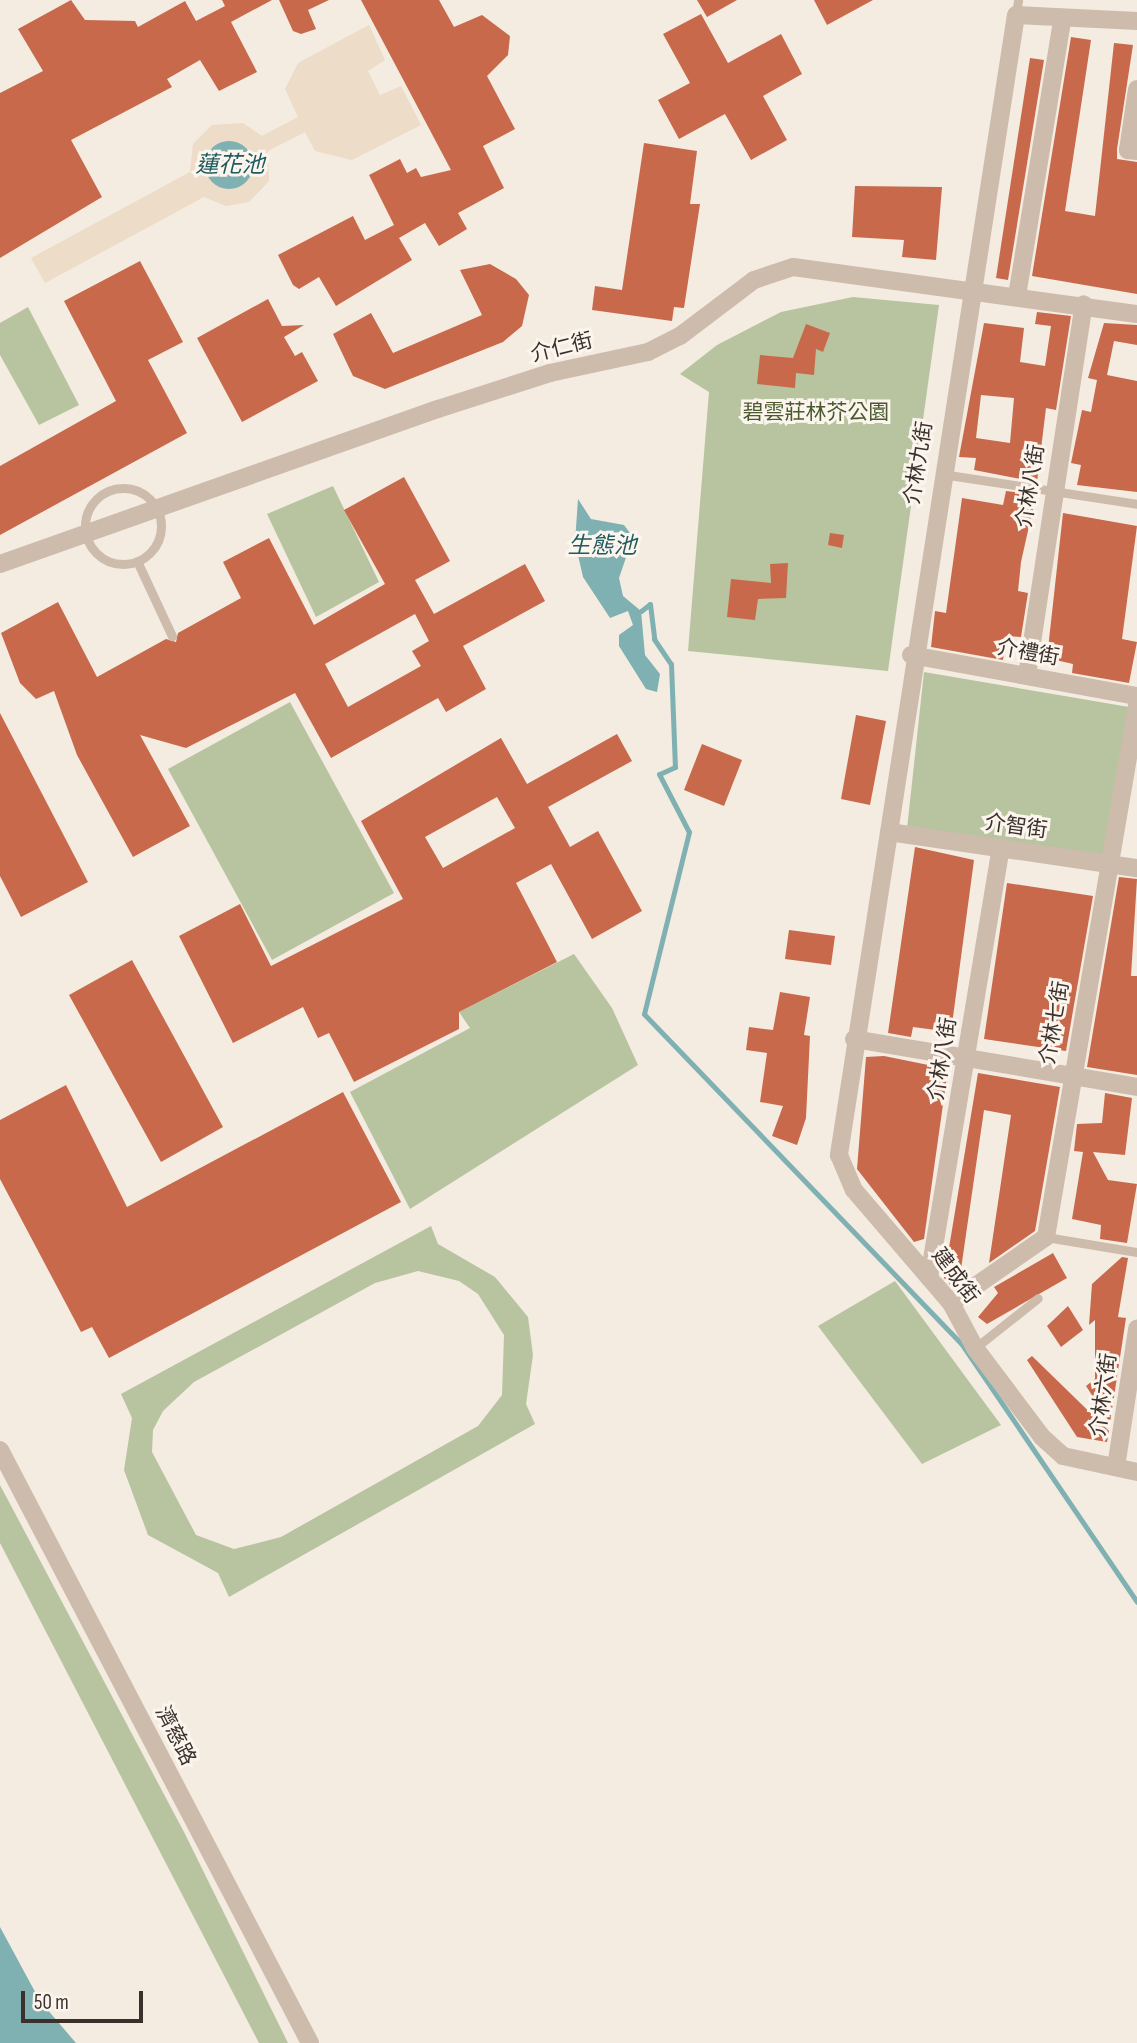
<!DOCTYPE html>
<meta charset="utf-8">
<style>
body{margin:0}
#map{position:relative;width:1137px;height:2043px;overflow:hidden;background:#f4ebe1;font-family:"Sofia Sans Condensed","Noto Sans TC",sans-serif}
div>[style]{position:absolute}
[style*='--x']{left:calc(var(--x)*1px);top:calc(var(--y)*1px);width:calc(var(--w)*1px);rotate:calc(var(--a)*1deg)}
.green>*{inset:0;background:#b8c4a0}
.plaza>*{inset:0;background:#ecdcc8}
.water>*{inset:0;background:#7fb0b2}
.round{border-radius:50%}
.stream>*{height:5px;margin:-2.5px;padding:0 2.5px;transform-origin:2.5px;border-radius:2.5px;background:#7fb0b2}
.building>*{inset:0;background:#c8694b}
.service>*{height:9px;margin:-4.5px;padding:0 4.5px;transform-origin:4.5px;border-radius:4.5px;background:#cdbbac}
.service>.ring{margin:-4.5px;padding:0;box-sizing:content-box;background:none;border:9px solid #cdbbac;border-radius:50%}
.minor>*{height:18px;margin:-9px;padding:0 9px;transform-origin:9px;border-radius:9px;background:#cdbbac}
span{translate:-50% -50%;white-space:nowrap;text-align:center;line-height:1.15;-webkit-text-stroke:6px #fbf5ee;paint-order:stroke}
.street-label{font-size:21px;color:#3b302b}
.park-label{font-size:21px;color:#4a5a2e}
.water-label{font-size:23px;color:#1f5a5e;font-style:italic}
.scale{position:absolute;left:21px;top:1991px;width:122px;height:32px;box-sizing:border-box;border:4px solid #3b302b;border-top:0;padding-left:9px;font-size:21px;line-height:24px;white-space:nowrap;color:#3b302b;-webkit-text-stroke:5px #fbf5ee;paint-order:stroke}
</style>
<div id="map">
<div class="green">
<div style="clip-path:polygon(853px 297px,939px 305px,888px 671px,688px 651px,709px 392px,680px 374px,717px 345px,781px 312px)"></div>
<div style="clip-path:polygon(28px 307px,79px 405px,39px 425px,0 355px,0 323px)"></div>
<div style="clip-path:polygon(333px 486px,379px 582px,316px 617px,267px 514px)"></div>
<div style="clip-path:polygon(924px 672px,1129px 707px,1103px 857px,907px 829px)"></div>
<div style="clip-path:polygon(290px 702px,394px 893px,272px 960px,168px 769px)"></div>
<div style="clip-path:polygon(574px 954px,612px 1008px,638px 1065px,410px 1209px,350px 1092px,470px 1028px,459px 1012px)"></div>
<div style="clip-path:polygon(evenodd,431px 1226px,438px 1244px,495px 1277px,528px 1317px,533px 1355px,526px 1404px,535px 1424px,229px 1597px,218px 1573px,148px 1535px,124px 1470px,132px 1418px,121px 1394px,431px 1226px,418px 1271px,459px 1281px,478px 1294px,504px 1335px,502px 1395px,478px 1426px,281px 1537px,234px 1549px,196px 1535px,152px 1452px,153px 1430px,163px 1411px,194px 1382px,375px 1283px,418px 1271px)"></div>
<div style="clip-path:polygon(895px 1281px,1001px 1425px,922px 1464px,818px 1326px)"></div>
<div style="clip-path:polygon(0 1485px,185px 1834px,288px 2043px,259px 2043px,0 1543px)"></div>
</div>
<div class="plaza">
<div style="clip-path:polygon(369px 25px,385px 60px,368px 71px,380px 95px,401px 86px,421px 125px,352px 160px,315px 151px,305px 132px,268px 151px,269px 181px,249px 202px,226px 206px,204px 197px,45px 283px,31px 258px,190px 172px,193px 144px,212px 125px,243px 123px,262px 136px,298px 117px,285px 89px,298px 63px)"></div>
</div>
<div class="water">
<div class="round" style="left:205px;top:141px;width:48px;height:48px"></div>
<div style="clip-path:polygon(578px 499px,591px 519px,624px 525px,633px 537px,619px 578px,623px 596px,641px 611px,645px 655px,660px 674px,657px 692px,646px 689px,619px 646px,619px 635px,633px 625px,628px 611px,610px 618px,583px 577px,575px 542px)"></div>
<div style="clip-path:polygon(0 1927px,40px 2001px,76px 2043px,0 2043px)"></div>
</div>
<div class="stream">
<div style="--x:641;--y:611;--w:11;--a:-38"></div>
<div style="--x:650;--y:604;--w:35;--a:83"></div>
<div style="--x:654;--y:639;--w:30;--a:56"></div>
<div style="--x:671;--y:664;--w:103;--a:87.8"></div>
<div style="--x:675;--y:767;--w:17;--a:156"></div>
<div style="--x:659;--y:774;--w:65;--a:62.7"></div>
<div style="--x:689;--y:832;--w:187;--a:103.9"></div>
<div style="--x:644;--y:1014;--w:457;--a:46.1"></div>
<div style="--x:961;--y:1343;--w:313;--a:55.8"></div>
</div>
<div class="building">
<div style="clip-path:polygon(71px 0,85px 20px,135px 21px,138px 27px,185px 1px,196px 21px,225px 6px,222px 0,272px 0,231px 22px,257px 72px,219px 91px,200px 60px,167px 79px,172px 87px,71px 140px,102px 197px,0 258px,0 93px,43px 71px,18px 29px)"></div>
<div style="clip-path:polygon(279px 0,329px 0,308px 10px,316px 29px,301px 34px,293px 31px)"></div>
<div style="clip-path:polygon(361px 0,439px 0,454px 27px,482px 15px,510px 36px,508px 55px,487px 76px,515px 129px,483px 146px,504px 188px,458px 213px,467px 229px,439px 246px,425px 223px,399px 238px,412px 260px,336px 306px,319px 277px,299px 289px,293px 285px,278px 255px,353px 216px,365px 240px,394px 225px,369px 175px,400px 159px,407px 173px,416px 168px,421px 177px,451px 170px)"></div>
<div style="clip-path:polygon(697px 0,737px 0,707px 17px)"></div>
<div style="clip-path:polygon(814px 0,873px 0,827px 25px)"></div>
<div style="clip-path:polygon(701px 14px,728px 63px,781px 34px,802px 74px,763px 96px,787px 140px,751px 160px,725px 114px,679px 139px,658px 100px,690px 83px,663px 34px)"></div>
<div style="clip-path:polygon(1071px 37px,1091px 40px,1065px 211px,1095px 216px,1114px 43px,1133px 45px,1117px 149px,1117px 159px,1137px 162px,1137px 294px,1032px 276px)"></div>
<div style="clip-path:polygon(1030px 58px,1044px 60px,1008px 280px,996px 278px)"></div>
<div style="clip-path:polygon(644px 143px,697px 151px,690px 204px,700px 204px,684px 308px,674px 307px,672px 321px,592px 310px,595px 286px,622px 290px)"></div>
<div style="clip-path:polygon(855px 186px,942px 187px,936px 260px,902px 257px,904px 240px,852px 237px)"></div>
<div style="clip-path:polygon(140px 261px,183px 342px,148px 360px,187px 433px,0 535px,0 466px,116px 401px,64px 301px)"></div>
<div style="clip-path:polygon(490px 264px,516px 279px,529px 295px,522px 326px,503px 342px,385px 389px,353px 376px,333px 334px,371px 313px,393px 353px,482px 315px,460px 270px)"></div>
<div style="clip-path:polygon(268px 299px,282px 326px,304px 325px,284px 337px,295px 356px,302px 352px,318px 381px,242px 422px,197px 338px)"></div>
<div style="clip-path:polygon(evenodd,1037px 312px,1071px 316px,1056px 410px,1046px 408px,1037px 482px,974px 470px,976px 458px,959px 457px,984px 323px,1024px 328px,1020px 362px,1045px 366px,1051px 326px,1035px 324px,1037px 312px,981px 395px,1014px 398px,1010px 443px,976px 438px,981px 395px)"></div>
<div style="clip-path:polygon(1104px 323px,1137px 325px,1137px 345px,1114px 341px,1107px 375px,1137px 381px,1137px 492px,1077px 485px,1081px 465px,1071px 463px,1082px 410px,1091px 412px,1097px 380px,1088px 378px)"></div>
<div style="clip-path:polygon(806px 324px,830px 333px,823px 352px,816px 349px,814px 375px,796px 373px,795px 388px,757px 384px,760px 355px,793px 358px)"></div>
<div style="clip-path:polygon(evenodd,404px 477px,450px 561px,415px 580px,434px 614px,525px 564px,545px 601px,463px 646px,486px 689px,446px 712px,438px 698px,331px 758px,295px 693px,186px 748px,140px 735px,190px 826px,133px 857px,77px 755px,54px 691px,36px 699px,20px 683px,1px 633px,58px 602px,97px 677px,166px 639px,176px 642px,178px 633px,241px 598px,223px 562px,269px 538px,314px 625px,385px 584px,344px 510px,404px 477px,415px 614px,429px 641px,412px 651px,421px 666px,348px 707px,325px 664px,415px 614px)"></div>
<div style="clip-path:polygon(1006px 491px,1036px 495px,1021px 562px,1018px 591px,1028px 593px,1021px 637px,1006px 636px,1003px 660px,931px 647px,935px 611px,946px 613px,962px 498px,1003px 505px)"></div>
<div style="clip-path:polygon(1063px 513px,1137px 526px,1122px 639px,1137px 642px,1129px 683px,1072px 673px,1073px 664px,1047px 658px)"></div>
<div style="clip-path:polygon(830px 533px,844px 535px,842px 548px,828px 545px)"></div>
<div style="clip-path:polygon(788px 563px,786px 598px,758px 599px,755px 620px,727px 617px,731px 579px,771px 583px,770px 564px)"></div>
<div style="clip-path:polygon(0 713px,88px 882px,21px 917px,0 876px)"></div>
<div style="clip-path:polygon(856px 715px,886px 721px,870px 805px,841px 799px)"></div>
<div style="clip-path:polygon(evenodd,617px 734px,632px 761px,548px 807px,570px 847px,598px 831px,642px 911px,592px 939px,551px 864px,516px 883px,557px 962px,459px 1012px,459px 1029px,354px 1082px,329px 1033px,318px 1038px,303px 1007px,233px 1043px,179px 936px,240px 904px,271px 966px,403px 899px,361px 821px,501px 738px,527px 784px,617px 734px,497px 797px,515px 828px,443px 868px,425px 837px,497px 797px)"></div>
<div style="clip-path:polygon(702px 744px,742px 760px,724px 806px,684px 790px)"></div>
<div style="clip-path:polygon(915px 847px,974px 860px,951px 1032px,913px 1027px,911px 1037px,888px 1033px)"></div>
<div style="clip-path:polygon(1119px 877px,1137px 879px,1131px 976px,1137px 976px,1137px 1075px,1087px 1067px)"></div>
<div style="clip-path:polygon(1007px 883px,1093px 896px,1066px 1051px,984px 1039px)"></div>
<div style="clip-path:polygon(789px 930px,835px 936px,831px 965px,785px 959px)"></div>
<div style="clip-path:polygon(132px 960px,223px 1127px,161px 1162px,69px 995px)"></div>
<div style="clip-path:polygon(780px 992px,810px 997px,804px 1035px,810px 1036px,806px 1118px,797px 1145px,772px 1136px,783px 1106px,760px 1102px,767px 1053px,746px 1050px,749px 1027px,773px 1030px)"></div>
<div style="clip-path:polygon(884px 1056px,948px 1069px,924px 1239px,914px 1242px,857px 1169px,866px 1057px)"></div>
<div style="clip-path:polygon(978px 1073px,1060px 1087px,1035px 1231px,989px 1263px,1011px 1115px,984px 1110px,959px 1283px,952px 1287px,944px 1278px)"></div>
<div style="clip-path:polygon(66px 1085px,127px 1207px,343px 1092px,401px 1202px,109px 1358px,92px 1327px,81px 1332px,0 1179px,0 1120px)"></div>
<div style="clip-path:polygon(1105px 1093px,1132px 1098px,1125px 1155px,1093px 1152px,1108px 1180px,1137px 1184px,1127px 1243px,1100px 1239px,1101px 1225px,1072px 1219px,1083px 1152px,1074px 1151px,1077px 1124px,1102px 1123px)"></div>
<div style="clip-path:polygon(1053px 1253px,1067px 1278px,987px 1324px,978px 1317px,998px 1293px,994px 1287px)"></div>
<div style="clip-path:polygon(1122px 1257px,1128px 1258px,1118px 1317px,1126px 1318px,1110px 1423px,1086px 1386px,1095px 1379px,1095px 1320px,1089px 1325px,1092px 1284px)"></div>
<div style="clip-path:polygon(1068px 1306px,1083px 1330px,1061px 1347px,1047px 1326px)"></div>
<div style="clip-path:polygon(1032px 1356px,1109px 1431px,1107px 1442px,1077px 1437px,1027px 1360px)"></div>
</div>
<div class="service">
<div style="--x:1016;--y:15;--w:15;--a:-82"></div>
<div style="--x:942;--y:474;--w:197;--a:8.7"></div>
<div class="ring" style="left:85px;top:488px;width:67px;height:67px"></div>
<div style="--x:137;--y:561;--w:83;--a:65"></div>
<div style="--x:1046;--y:1237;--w:92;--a:9.4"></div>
<div style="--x:975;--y:1348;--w:80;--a:-38.4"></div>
</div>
<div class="minor">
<div style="--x:1137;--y:21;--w:121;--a:-177.2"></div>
<div style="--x:1016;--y:15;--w:1154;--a:98.83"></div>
<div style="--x:839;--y:1155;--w:38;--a:67"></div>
<div style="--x:854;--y:1190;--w:149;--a:49.4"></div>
<div style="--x:951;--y:1303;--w:51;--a:61.9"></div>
<div style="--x:975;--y:1348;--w:111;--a:53"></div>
<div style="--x:1042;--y:1437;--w:28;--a:42"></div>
<div style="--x:1063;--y:1456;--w:76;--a:12.2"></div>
<div style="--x:1137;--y:89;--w:62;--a:98.4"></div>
<div style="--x:1128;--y:150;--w:9;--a:6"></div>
<div style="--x:1017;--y:296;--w:280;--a:-80.7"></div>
<div style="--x:0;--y:564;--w:465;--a:-19.5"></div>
<div style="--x:438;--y:409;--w:118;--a:-17.8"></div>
<div style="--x:550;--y:373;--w:100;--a:-12.1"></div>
<div style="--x:648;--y:352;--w:36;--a:-27"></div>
<div style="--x:680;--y:336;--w:93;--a:-37.1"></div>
<div style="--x:754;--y:280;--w:41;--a:-18.4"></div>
<div style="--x:793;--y:267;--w:347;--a:7.8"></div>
<div style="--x:911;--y:655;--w:230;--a:10.3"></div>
<div style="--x:1027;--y:675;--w:375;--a:-81.3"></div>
<div style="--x:889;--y:832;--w:251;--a:8.3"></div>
<div style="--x:854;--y:1039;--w:287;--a:9.6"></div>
<div style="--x:929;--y:1277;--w:436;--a:-80.5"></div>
<div style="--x:951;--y:1303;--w:116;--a:-34.8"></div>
<div style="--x:1046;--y:1237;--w:540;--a:-80.29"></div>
<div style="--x:0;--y:1450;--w:669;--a:62.4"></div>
<div style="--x:1116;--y:1467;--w:140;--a:-81.3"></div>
</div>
<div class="street-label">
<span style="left:562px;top:348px;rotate:-14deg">介仁街</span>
<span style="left:919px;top:463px;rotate:-81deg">介林九街</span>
<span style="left:1031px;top:486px;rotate:-81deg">介林八街</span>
<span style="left:1028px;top:653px;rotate:10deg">介禮街</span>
<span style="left:1016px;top:827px;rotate:8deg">介智街</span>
<span style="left:1055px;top:1023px;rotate:-80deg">介林七街</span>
<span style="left:943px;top:1059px;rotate:-81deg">介林八街</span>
<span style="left:955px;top:1276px;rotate:53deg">建成街</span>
<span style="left:1104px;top:1395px;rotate:-82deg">介林六街</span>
<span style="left:175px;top:1736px;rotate:63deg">濟慈路</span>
</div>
<div class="park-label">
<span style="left:816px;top:413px">碧雲莊林芥公園</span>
</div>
<div class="water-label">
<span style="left:230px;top:165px">蓮花池</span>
<span style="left:602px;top:546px">生態池</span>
</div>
<div class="scale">50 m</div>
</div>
